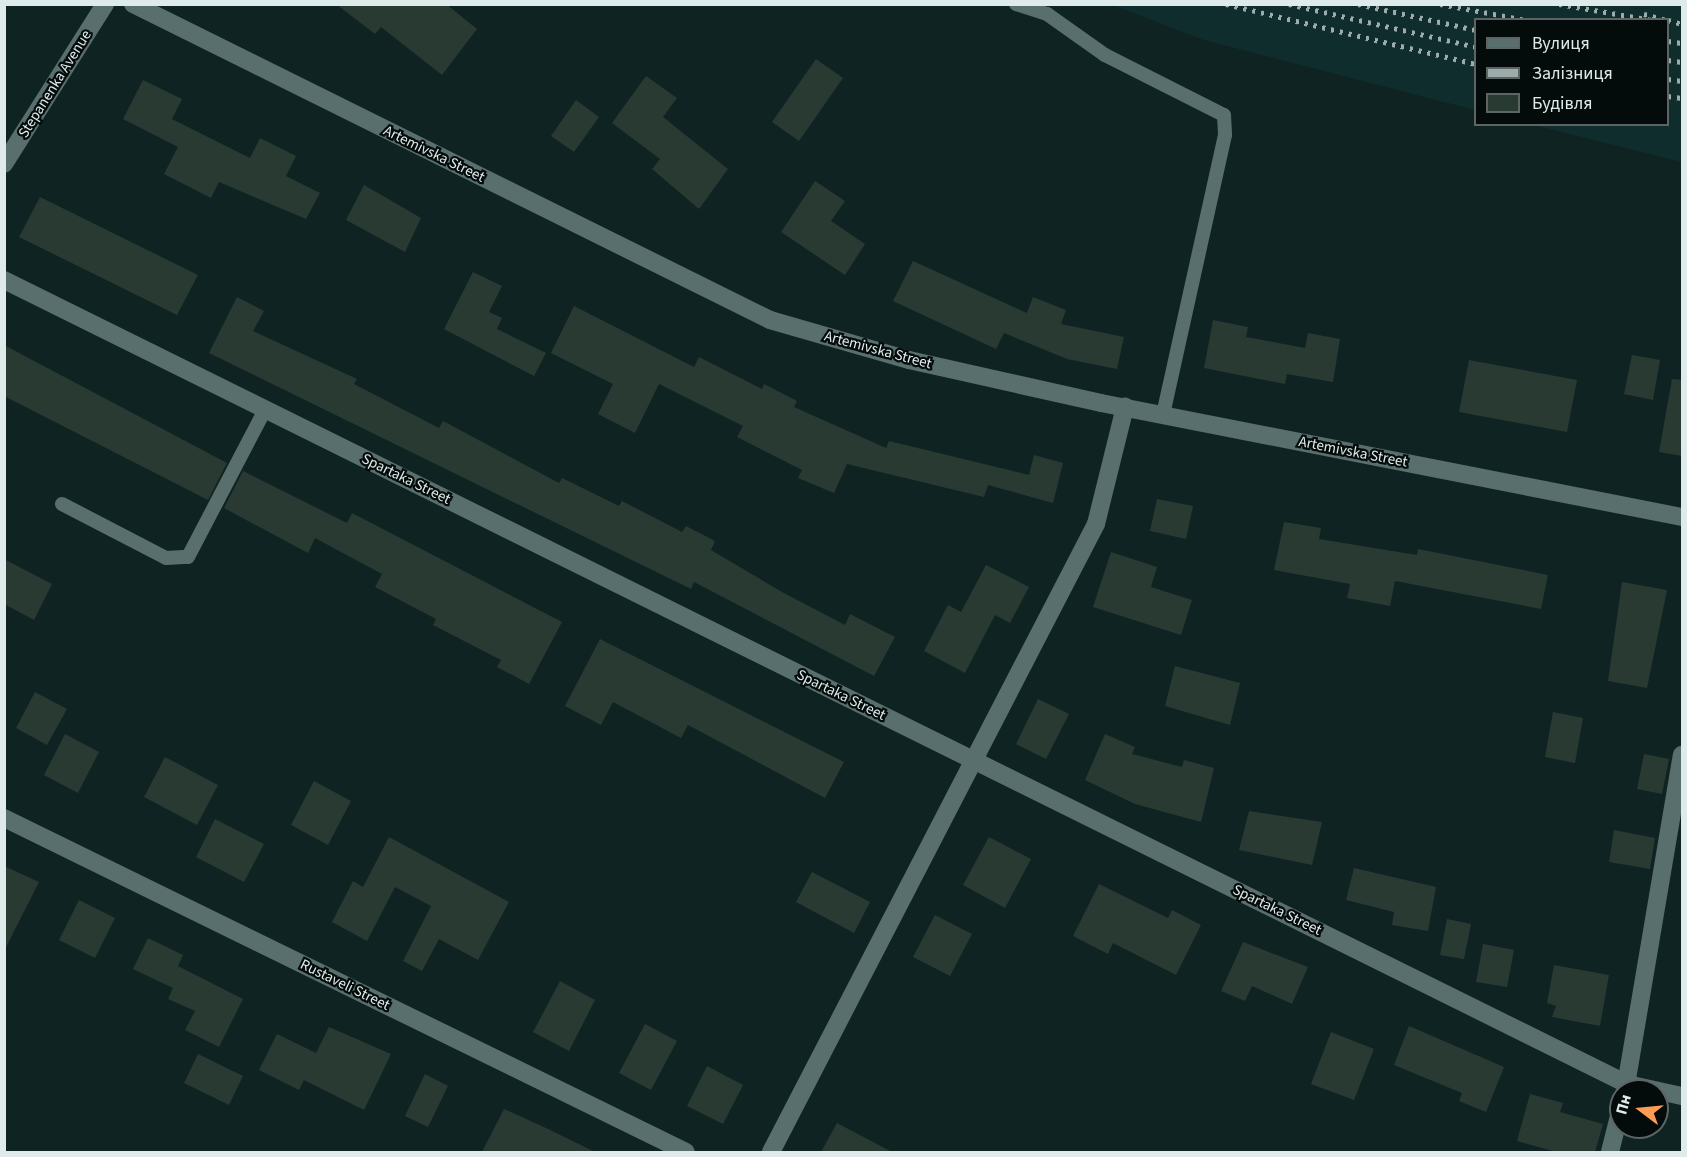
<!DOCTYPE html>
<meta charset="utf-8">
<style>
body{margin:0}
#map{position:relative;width:1687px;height:1157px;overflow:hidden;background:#102323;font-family:"Source Sans 3",sans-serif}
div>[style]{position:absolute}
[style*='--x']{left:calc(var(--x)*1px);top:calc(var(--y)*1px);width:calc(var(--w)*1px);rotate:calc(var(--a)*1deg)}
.built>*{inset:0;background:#0f2d2c}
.building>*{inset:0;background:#293a32}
.lane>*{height:14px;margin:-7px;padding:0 7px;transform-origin:7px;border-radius:7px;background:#596f6e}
.street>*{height:18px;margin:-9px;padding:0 9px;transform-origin:9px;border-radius:9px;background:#596f6e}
.secondary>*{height:18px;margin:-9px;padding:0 9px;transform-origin:9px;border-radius:9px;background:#596f6e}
.rail>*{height:4.5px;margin-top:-2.25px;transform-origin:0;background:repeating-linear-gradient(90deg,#9dabaa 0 3px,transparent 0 9px)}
span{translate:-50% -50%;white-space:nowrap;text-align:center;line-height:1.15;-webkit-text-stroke:4.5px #040b0b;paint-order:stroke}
.street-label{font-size:15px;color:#dfebea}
.frame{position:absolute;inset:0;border:6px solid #dfebea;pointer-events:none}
.legend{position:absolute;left:1474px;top:18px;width:195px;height:108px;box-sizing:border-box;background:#040b0b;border:2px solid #5c6564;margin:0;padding:8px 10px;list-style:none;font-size:18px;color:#dfebea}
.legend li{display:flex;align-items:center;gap:12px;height:30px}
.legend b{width:30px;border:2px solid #5c6564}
.north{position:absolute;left:1609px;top:1079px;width:60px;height:60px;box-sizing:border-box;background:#040b0b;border:2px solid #5c6564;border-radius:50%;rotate:286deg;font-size:16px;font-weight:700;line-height:24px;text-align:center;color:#dfebea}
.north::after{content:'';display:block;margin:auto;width:21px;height:27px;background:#fd9c55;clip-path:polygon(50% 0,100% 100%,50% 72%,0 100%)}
</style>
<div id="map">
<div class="built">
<div style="clip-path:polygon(1113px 5px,1682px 5px,1682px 162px,1534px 125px,1668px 124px,1668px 20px,1476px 20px,1475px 110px,1204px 40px)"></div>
</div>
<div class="building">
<div style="clip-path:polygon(336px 4px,446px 4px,477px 29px,442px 75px,381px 27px,375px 34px)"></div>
<div style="clip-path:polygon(816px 59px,843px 78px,799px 141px,772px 122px)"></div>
<div style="clip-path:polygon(646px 76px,677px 98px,663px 117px,728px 169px,699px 209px,652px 169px,660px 159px,612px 123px)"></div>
<div style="clip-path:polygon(143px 80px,182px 99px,172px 119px,250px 158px,260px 138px,296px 156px,286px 176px,320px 193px,306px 219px,219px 182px,211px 198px,164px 174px,178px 147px,123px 119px)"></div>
<div style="clip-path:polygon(576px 100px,599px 117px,574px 152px,551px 136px)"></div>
<div style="clip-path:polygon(815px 181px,845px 201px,831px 221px,865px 244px,845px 275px,781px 232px)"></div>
<div style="clip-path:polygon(364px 185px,421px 218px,405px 252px,346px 220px)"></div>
<div style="clip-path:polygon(40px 197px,198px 275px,177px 315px,19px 237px)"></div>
<div style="clip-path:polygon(913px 261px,1027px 313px,1033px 297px,1066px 310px,1061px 324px,1124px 337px,1117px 369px,1067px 359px,1004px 333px,996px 349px,893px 301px)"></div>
<div style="clip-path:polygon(473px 272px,502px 286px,489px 312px,502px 318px,497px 329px,546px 353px,534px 376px,444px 329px)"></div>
<div style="clip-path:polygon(237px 297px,264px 311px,253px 331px,357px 379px,354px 384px,439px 428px,443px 421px,559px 483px,562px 478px,619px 506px,622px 501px,682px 532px,686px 526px,715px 541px,711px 550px,782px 592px,845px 625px,850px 614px,895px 637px,874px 676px,694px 582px,691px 589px,209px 353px)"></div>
<div style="clip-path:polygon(574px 306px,694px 367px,699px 357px,762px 389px,764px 384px,797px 401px,794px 407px,886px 448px,889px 441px,1029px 475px,1034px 455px,1063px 463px,1053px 503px,988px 485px,984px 497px,847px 464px,834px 493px,798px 478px,802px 470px,737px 437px,743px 426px,659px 384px,635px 433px,598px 414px,613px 384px,551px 353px)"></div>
<div style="clip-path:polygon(1213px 320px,1248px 327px,1246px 337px,1305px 348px,1308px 333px,1340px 339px,1333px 382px,1287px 374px,1285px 384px,1204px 368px)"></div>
<div style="clip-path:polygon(4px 345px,227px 463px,208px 500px,4px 396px)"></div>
<div style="clip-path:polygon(1632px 355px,1660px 360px,1653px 400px,1624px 394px)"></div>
<div style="clip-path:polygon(1469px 360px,1577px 380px,1567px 432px,1459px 412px)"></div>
<div style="clip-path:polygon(1672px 379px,1683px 380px,1683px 456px,1659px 452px)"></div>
<div style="clip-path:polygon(243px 471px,347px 523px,352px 513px,562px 622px,529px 684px,497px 667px,501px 660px,433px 625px,436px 619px,375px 587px,382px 574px,315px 538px,308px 553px,224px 508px)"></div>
<div style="clip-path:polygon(1157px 499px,1193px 506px,1186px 539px,1150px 531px)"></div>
<div style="clip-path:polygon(1284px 522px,1321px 528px,1319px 539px,1417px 555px,1418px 549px,1548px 575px,1541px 609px,1395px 581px,1390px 606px,1347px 598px,1350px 584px,1274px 570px)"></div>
<div style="clip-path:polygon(1111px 552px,1157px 567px,1151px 587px,1192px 600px,1181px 635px,1093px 607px)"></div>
<div style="clip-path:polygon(4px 559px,52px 584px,34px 620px,4px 604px)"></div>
<div style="clip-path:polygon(986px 565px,1029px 587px,1010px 623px,995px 615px,965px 673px,924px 651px,948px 605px,961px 612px)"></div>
<div style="clip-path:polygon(1622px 582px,1667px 590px,1647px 688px,1608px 681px)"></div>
<div style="clip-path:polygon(600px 639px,844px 762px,825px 798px,688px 725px,681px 738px,613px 702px,601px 725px,565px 706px)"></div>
<div style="clip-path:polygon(1175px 666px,1240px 683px,1230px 725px,1165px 706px)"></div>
<div style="clip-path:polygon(35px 692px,67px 709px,47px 745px,16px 728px)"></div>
<div style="clip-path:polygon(1038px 699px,1069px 714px,1046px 759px,1016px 744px)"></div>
<div style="clip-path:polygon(1553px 712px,1583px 718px,1575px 763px,1545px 757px)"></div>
<div style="clip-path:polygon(65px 734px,99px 752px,78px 793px,44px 775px)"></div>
<div style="clip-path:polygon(1105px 734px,1135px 747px,1132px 754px,1182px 767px,1184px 760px,1214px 768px,1201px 822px,1135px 804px,1085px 780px)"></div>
<div style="clip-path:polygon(1644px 754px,1669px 759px,1662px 794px,1637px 789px)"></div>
<div style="clip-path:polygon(165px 757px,218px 785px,197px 825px,144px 797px)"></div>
<div style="clip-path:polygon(314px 781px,351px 801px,328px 845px,291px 825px)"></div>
<div style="clip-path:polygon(1249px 811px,1322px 822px,1312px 865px,1239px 850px)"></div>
<div style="clip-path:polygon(215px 819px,264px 844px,244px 882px,196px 857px)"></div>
<div style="clip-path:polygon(1614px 830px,1655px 838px,1650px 869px,1609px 862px)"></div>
<div style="clip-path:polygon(389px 837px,509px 902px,478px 960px,439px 939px,422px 971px,403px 961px,431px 906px,395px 887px,367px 941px,332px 922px,353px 881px,363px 887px)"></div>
<div style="clip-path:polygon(989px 837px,1031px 859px,1005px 908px,963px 885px)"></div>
<div style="clip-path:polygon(4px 866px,39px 882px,4px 951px)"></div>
<div style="clip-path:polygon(1354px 868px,1436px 887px,1428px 931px,1392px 925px,1394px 912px,1346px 900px)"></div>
<div style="clip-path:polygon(812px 872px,870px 902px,854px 933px,796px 902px)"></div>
<div style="clip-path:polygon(1099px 884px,1168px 918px,1172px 910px,1201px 925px,1176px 975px,1113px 943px,1108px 954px,1073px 936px)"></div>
<div style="clip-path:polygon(79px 900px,115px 918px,95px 958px,59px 940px)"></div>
<div style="clip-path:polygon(935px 915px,972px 934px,950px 976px,913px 957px)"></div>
<div style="clip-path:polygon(1447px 919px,1471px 924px,1464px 959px,1440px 955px)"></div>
<div style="clip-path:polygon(148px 938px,183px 955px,178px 966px,243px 999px,219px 1047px,185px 1030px,195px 1011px,168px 999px,173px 988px,133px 969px)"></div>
<div style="clip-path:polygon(1243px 942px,1308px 967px,1292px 1004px,1252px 986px,1245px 1001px,1221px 991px)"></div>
<div style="clip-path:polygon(1483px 944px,1514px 950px,1507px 987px,1476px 982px)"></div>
<div style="clip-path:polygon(1554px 965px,1609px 975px,1600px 1026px,1552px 1017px,1556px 1006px,1547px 1003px)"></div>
<div style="clip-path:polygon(560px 981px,595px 1000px,569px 1051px,533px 1032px)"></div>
<div style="clip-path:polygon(645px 1024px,677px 1041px,651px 1090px,619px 1073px)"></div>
<div style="clip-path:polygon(1409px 1026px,1504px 1067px,1486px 1112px,1459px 1101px,1462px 1093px,1394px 1065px)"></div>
<div style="clip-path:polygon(329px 1027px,391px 1054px,364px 1110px,304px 1080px,299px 1090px,259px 1070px,277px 1034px,316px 1053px)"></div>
<div style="clip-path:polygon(1331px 1032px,1374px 1049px,1354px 1100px,1311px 1084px)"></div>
<div style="clip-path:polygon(198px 1054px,243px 1076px,229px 1105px,184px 1083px)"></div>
<div style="clip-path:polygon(707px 1066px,743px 1085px,723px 1124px,687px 1106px)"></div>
<div style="clip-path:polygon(425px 1074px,448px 1086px,428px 1127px,405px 1116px)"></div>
<div style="clip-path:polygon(1530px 1094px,1563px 1103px,1560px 1112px,1603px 1124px,1595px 1152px,1557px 1152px,1517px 1141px)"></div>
<div style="clip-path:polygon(504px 1109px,546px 1128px,595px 1152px,482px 1152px)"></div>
<div style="clip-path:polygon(837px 1123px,892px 1152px,821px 1152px)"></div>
</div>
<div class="lane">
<div style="--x:1016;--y:4;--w:33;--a:18"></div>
<div style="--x:1047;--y:14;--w:71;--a:35.3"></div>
<div style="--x:1105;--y:55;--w:133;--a:26.8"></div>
<div style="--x:1224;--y:115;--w:20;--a:87"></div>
<div style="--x:1225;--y:135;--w:287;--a:102.5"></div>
<div style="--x:62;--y:504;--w:117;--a:27.4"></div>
<div style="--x:166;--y:558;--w:22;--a:-3"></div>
<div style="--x:188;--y:557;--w:166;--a:-62.4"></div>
</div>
<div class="street">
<div style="--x:4;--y:164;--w:189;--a:-57.7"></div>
<div style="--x:4;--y:280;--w:1811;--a:26.35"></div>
<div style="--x:1627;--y:1084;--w:56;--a:12.3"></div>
<div style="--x:4;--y:818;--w:759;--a:26.09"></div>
<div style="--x:1625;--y:1091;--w:341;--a:-80.4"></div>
<div style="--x:771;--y:1152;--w:707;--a:-62.64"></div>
<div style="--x:1096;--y:524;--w:121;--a:-76.1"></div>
<div style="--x:1610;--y:1152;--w:45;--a:-76"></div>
</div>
<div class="secondary">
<div style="--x:133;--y:4;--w:711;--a:26.38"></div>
<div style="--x:770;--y:320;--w:145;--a:16.1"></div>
<div style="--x:909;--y:360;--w:197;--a:12.6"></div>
<div style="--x:1101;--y:403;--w:592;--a:11.1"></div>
</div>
<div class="rail">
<div style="--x:1226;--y:4;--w:257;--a:13.5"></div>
<div style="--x:1289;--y:4;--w:192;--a:12.9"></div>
<div style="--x:1358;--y:4;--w:121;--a:12.4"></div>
<div style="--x:1440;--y:4;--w:87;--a:10.5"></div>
<div style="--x:1559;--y:4;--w:94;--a:9.8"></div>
<div style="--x:1644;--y:14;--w:23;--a:15"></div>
<div style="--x:1668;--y:20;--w:15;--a:16"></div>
<div style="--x:1668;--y:41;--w:14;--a:8"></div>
<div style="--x:1668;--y:60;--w:14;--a:8"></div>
<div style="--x:1668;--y:79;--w:14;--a:8"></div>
<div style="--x:1668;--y:96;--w:14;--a:8"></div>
</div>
<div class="street-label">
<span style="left:55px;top:84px;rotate:-58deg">Stepanenka Avenue</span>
<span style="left:434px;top:154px;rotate:26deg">Artemivska Street</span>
<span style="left:878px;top:350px;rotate:15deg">Artemivska Street</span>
<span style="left:1353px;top:452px;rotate:11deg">Artemivska Street</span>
<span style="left:406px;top:479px;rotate:26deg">Spartaka Street</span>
<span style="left:841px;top:695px;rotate:26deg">Spartaka Street</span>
<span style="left:1277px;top:910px;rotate:26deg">Spartaka Street</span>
<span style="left:345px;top:985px;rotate:26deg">Rustaveli Street</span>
</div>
<div class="frame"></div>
<ul class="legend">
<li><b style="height:8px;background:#596f6e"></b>Вулиця</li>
<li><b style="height:8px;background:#9dabaa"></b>Залізниця</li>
<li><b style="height:16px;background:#293a32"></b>Будівля</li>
</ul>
<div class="north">Пн</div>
</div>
